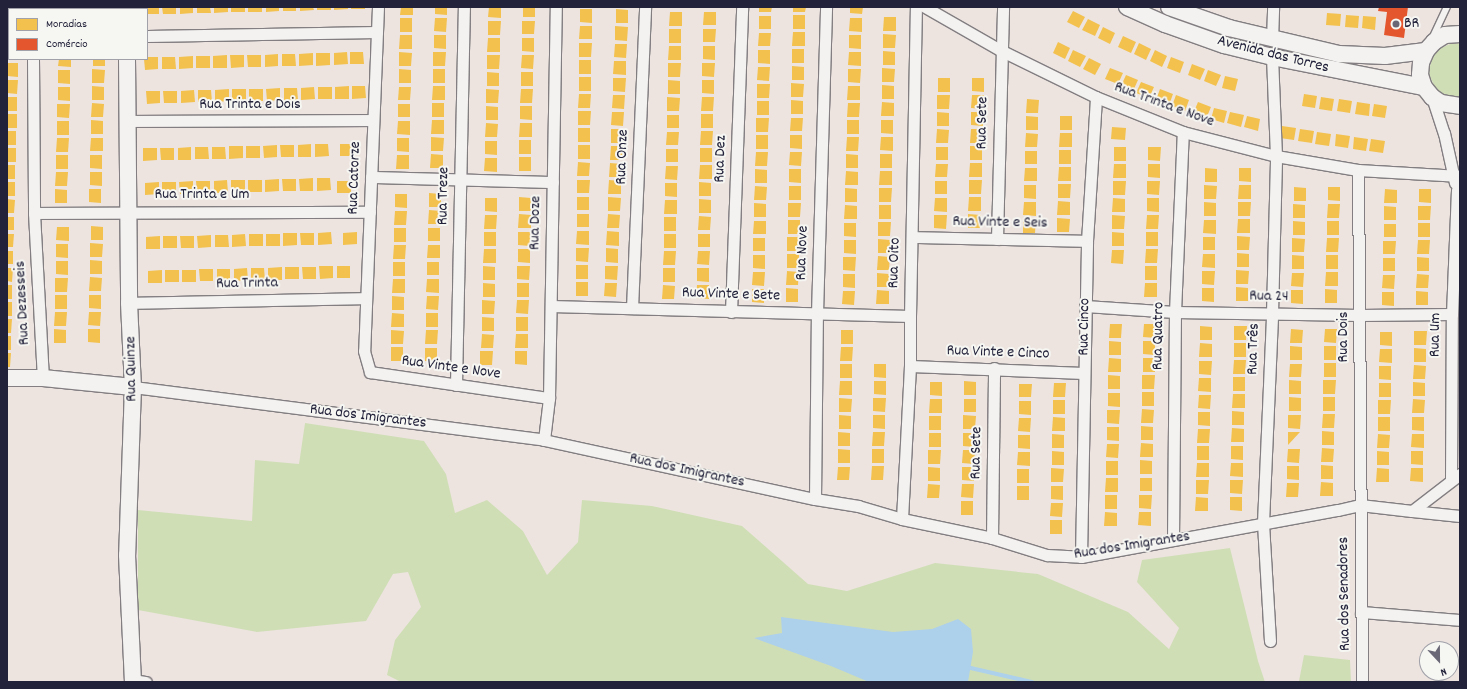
<!DOCTYPE html>
<meta charset="utf-8">
<style>
body{margin:0}
#map{position:relative;width:1467px;height:689px;overflow:hidden;background:#ede4e0;font-family:Dekko,sans-serif}
div>[style]{position:absolute}
[style*='--x']{left:calc(var(--x)*1px);top:calc(var(--y)*1px);width:calc(var(--w)*1px);rotate:calc(var(--a)*1deg)}
.green>*{inset:0;background:#d0deb6}
.water>*{inset:0;background:#add0eb}
.homes>*{inset:0;background:#f2c14e}
.shops>*{inset:0;background:#e4572e}
.stream>*{height:3.5px;margin:-1.75px;padding:0 1.75px;transform-origin:1.75px;border-radius:1.75px;background:#add0eb}
.roads{filter:drop-shadow(1px 0 #827e81) drop-shadow(-1px 0 #827e81) drop-shadow(0 1px #827e81) drop-shadow(0 -1px #827e81)}
.lane>*{height:5.5px;margin:-2.75px;padding:0 2.75px;transform-origin:2.75px;border-radius:2.75px;background:#f4f2f0}
.street>*{height:11px;margin:-5.5px;padding:0 5.5px;transform-origin:5.5px;border-radius:5.5px;background:#f4f2f0}
.secondary>*{height:16px;margin:-8px;padding:0 8px;transform-origin:8px;border-radius:8px;background:#f4f2f0}
.dots>*{width:11px;height:11px;translate:-50% -50%;box-sizing:border-box;border:2px solid #f6f6f2;border-radius:50%}
span{translate:-50% -50%;white-space:nowrap;text-align:center;line-height:1.15;-webkit-text-stroke:4px #f6f6f2;paint-order:stroke}
.poi-label{font-size:16px;color:#22223b}
.left{translate:0 -50%;text-align:left}
.street-label{font-size:16px;color:#22223b}
.frame{position:absolute;inset:0;border:8px solid #22223b;pointer-events:none}
.legend{position:absolute;left:8px;top:8px;width:140px;height:52px;box-sizing:border-box;background:#f6f6f2;border:1px solid #a1a1a9;margin:0;padding:5px 7px;list-style:none;font-size:12px;color:#22223b}
.legend li{display:flex;align-items:center;gap:8px;height:20px}
.legend b{width:20px;border:1px solid #a1a1a9}
.north{position:absolute;left:1419px;top:641px;width:40px;height:40px;box-sizing:border-box;background:#f6f6f2;border:1px solid #a1a1a9;border-radius:50%;rotate:158deg;font-size:11px;font-weight:700;line-height:16px;text-align:center;color:#22223b}
.north::after{content:'';display:block;margin:auto;width:14px;height:18px;background:#696675;clip-path:polygon(50% 0,100% 100%,50% 72%,0 100%)}
</style>
<div id="map">
<div class="green">
<div style="clip-path:polygon(1460px 43px,1460px 97px,1456px 98px,1442px 94px,1436px 89px,1430px 77px,1429px 69px,1433px 56px,1437px 50px,1450px 44px)"></div>
<div style="clip-path:polygon(305px 423px,424px 441px,446px 474px,455px 513px,487px 500px,523px 531px,547px 575px,578px 542px,582px 500px,652px 506px,742px 526px,808px 584px,847px 591px,935px 563px,1038px 574px,1128px 612px,1169px 649px,1179px 628px,1137px 582px,1142px 560px,1230px 548px,1258px 661px,1265px 682px,401px 682px,387px 675px,395px 640px,421px 607px,408px 572px,393px 574px,366px 621px,257px 632px,138px 610px,138px 510px,252px 521px,255px 460px,299px 464px)"></div>
<div style="clip-path:polygon(1304px 655px,1350px 660px,1351px 682px,1286px 682px,1299px 681px)"></div>
</div>
<div class="water">
<div style="clip-path:polygon(781px 617px,893px 632px,932px 629px,958px 619px,971px 629px,973px 652px,968px 682px,869px 682px,831px 666px,754px 638px,782px 633px)"></div>
</div>
<div class="homes">
<div style="clip-path:polygon(145px 7px,159px 7px,159px 14px,147px 14px)"></div>
<div style="clip-path:polygon(162px 7px,176px 7px,176px 14px,163px 14px)"></div>
<div style="clip-path:polygon(180px 7px,193px 7px,193px 13px,180px 14px)"></div>
<div style="clip-path:polygon(197px 7px,210px 7px,211px 13px,197px 13px)"></div>
<div style="clip-path:polygon(214px 7px,228px 7px,228px 12px,214px 13px)"></div>
<div style="clip-path:polygon(231px 7px,245px 7px,245px 12px,231px 12px)"></div>
<div style="clip-path:polygon(248px 7px,262px 7px,262px 12px,248px 12px)"></div>
<div style="clip-path:polygon(266px 7px,279px 7px,279px 11px,266px 12px)"></div>
<div style="clip-path:polygon(283px 7px,296px 7px,296px 11px,283px 11px)"></div>
<div style="clip-path:polygon(300px 7px,313px 7px,314px 10px,300px 11px)"></div>
<div style="clip-path:polygon(317px 7px,331px 7px,331px 10px,317px 10px)"></div>
<div style="clip-path:polygon(334px 7px,348px 7px,348px 9px,334px 10px)"></div>
<div style="clip-path:polygon(351px 7px,365px 7px,365px 9px,351px 9px)"></div>
<div style="clip-path:polygon(401px 7px,413px 7px,413px 15px,400px 15px)"></div>
<div style="clip-path:polygon(435px 7px,447px 7px,447px 15px,435px 14px)"></div>
<div style="clip-path:polygon(489px 7px,501px 7px,501px 18px,488px 17px)"></div>
<div style="clip-path:polygon(523px 7px,535px 7px,535px 17px,523px 17px)"></div>
<div style="clip-path:polygon(759px 7px,772px 7px,771px 12px,759px 12px)"></div>
<div style="clip-path:polygon(793px 7px,806px 7px,805px 12px,793px 12px)"></div>
<div style="clip-path:polygon(850px 7px,863px 7px,862px 14px,850px 13px)"></div>
<div style="clip-path:polygon(580px 9px,592px 9px,592px 23px,580px 22px)"></div>
<div style="clip-path:polygon(616px 9px,628px 10px,628px 23px,616px 23px)"></div>
<div style="clip-path:polygon(1073px 11px,1085px 17px,1079px 28px,1067px 22px)"></div>
<div style="clip-path:polygon(670px 12px,682px 12px,682px 26px,669px 26px)"></div>
<div style="clip-path:polygon(704px 12px,716px 12px,716px 25px,703px 25px)"></div>
<div style="clip-path:polygon(1327px 13px,1341px 14px,1340px 26px,1326px 25px)"></div>
<div style="clip-path:polygon(793px 15px,805px 15px,805px 29px,793px 29px)"></div>
<div style="clip-path:polygon(1346px 15px,1359px 16px,1358px 28px,1345px 27px)"></div>
<div style="clip-path:polygon(759px 16px,771px 16px,771px 29px,759px 29px)"></div>
<div style="clip-path:polygon(1363px 16px,1376px 17px,1375px 30px,1362px 28px)"></div>
<div style="clip-path:polygon(884px 17px,896px 17px,896px 31px,883px 31px)"></div>
<div style="clip-path:polygon(400px 18px,412px 18px,412px 32px,400px 32px)"></div>
<div style="clip-path:polygon(435px 18px,447px 18px,446px 32px,434px 31px)"></div>
<div style="clip-path:polygon(850px 18px,862px 18px,862px 32px,849px 31px)"></div>
<div style="clip-path:polygon(1088px 19px,1100px 25px,1095px 36px,1082px 30px)"></div>
<div style="clip-path:polygon(488px 21px,501px 21px,500px 35px,488px 35px)"></div>
<div style="clip-path:polygon(522px 21px,535px 21px,534px 34px,522px 34px)"></div>
<div style="clip-path:polygon(580px 26px,592px 26px,592px 39px,579px 39px)"></div>
<div style="clip-path:polygon(615px 26px,628px 27px,627px 41px,615px 40px)"></div>
<div style="clip-path:polygon(1103px 27px,1115px 33px,1110px 44px,1098px 38px)"></div>
<div style="clip-path:polygon(669px 29px,681px 29px,681px 43px,669px 43px)"></div>
<div style="clip-path:polygon(703px 29px,716px 29px,715px 42px,703px 42px)"></div>
<div style="clip-path:polygon(793px 32px,805px 32px,805px 46px,792px 46px)"></div>
<div style="clip-path:polygon(759px 33px,771px 33px,770px 46px,758px 46px)"></div>
<div style="clip-path:polygon(883px 34px,896px 35px,895px 48px,883px 48px)"></div>
<div style="clip-path:polygon(400px 35px,412px 35px,412px 49px,399px 49px)"></div>
<div style="clip-path:polygon(434px 35px,446px 35px,446px 49px,434px 48px)"></div>
<div style="clip-path:polygon(849px 35px,861px 35px,861px 49px,849px 48px)"></div>
<div style="clip-path:polygon(1123px 36px,1136px 42px,1131px 53px,1118px 47px)"></div>
<div style="clip-path:polygon(488px 38px,500px 38px,500px 52px,487px 52px)"></div>
<div style="clip-path:polygon(522px 38px,534px 38px,534px 52px,522px 51px)"></div>
<div style="clip-path:polygon(1058px 42px,1070px 48px,1065px 59px,1053px 53px)"></div>
<div style="clip-path:polygon(579px 43px,592px 43px,591px 57px,579px 57px)"></div>
<div style="clip-path:polygon(1139px 43px,1151px 49px,1146px 60px,1134px 54px)"></div>
<div style="clip-path:polygon(615px 44px,627px 44px,626px 58px,614px 57px)"></div>
<div style="clip-path:polygon(669px 46px,681px 46px,681px 60px,668px 60px)"></div>
<div style="clip-path:polygon(703px 46px,715px 46px,715px 60px,703px 59px)"></div>
<div style="clip-path:polygon(792px 49px,804px 49px,804px 63px,792px 63px)"></div>
<div style="clip-path:polygon(758px 50px,770px 50px,770px 64px,758px 63px)"></div>
<div style="clip-path:polygon(1073px 50px,1086px 56px,1080px 67px,1068px 61px)"></div>
<div style="clip-path:polygon(1155px 50px,1167px 56px,1162px 67px,1150px 61px)"></div>
<div style="clip-path:polygon(883px 51px,895px 52px,895px 65px,883px 65px)"></div>
<div style="clip-path:polygon(347px 52px,348px 64px,334px 65px,334px 53px)"></div>
<div style="clip-path:polygon(350px 52px,363px 52px,364px 64px,350px 64px)"></div>
<div style="clip-path:polygon(399px 52px,412px 53px,411px 66px,399px 66px)"></div>
<div style="clip-path:polygon(433px 52px,446px 52px,445px 66px,433px 66px)"></div>
<div style="clip-path:polygon(849px 52px,861px 52px,861px 66px,848px 65px)"></div>
<div style="clip-path:polygon(313px 53px,313px 65px,299px 66px,299px 54px)"></div>
<div style="clip-path:polygon(316px 53px,330px 53px,330px 65px,316px 66px)"></div>
<div style="clip-path:polygon(278px 54px,278px 66px,265px 67px,265px 55px)"></div>
<div style="clip-path:polygon(282px 54px,295px 54px,296px 66px,282px 66px)"></div>
<div style="clip-path:polygon(227px 55px,227px 68px,213px 68px,213px 56px)"></div>
<div style="clip-path:polygon(230px 55px,244px 55px,244px 67px,231px 68px)"></div>
<div style="clip-path:polygon(247px 55px,261px 55px,261px 67px,248px 67px)"></div>
<div style="clip-path:polygon(487px 55px,500px 55px,499px 69px,487px 69px)"></div>
<div style="clip-path:polygon(522px 55px,534px 55px,533px 69px,521px 68px)"></div>
<div style="clip-path:polygon(193px 56px,193px 68px,179px 69px,179px 57px)"></div>
<div style="clip-path:polygon(196px 56px,210px 56px,210px 68px,196px 68px)"></div>
<div style="clip-path:polygon(147px 57px,158px 57px,158px 69px,145px 70px,144px 59px)"></div>
<div style="clip-path:polygon(162px 57px,175px 57px,176px 69px,162px 69px)"></div>
<div style="clip-path:polygon(1171px 57px,1184px 62px,1180px 73px,1167px 68px)"></div>
<div style="clip-path:polygon(1089px 58px,1101px 64px,1095px 75px,1083px 69px)"></div>
<div style="clip-path:polygon(59px 59px,71px 59px,71px 67px,58px 66px)"></div>
<div style="clip-path:polygon(93px 59px,105px 59px,105px 66px,93px 66px)"></div>
<div style="clip-path:polygon(579px 60px,591px 60px,591px 74px,579px 74px)"></div>
<div style="clip-path:polygon(614px 61px,626px 61px,626px 75px,613px 74px)"></div>
<div style="clip-path:polygon(7px 63px,18px 63px,18px 77px,7px 76px)"></div>
<div style="clip-path:polygon(668px 63px,681px 63px,680px 77px,668px 77px)"></div>
<div style="clip-path:polygon(702px 63px,715px 63px,714px 77px,702px 76px)"></div>
<div style="clip-path:polygon(1192px 64px,1205px 69px,1200px 80px,1188px 75px)"></div>
<div style="clip-path:polygon(792px 66px,804px 67px,804px 80px,792px 80px)"></div>
<div style="clip-path:polygon(758px 67px,770px 67px,769px 81px,757px 80px)"></div>
<div style="clip-path:polygon(882px 68px,895px 69px,894px 82px,882px 82px)"></div>
<div style="clip-path:polygon(1110px 68px,1123px 73px,1118px 84px,1105px 79px)"></div>
<div style="clip-path:polygon(92px 69px,105px 70px,104px 83px,92px 83px)"></div>
<div style="clip-path:polygon(399px 69px,411px 70px,411px 83px,399px 83px)"></div>
<div style="clip-path:polygon(433px 69px,445px 69px,445px 83px,433px 83px)"></div>
<div style="clip-path:polygon(848px 69px,861px 69px,860px 83px,848px 82px)"></div>
<div style="clip-path:polygon(58px 70px,70px 70px,70px 84px,58px 83px)"></div>
<div style="clip-path:polygon(1208px 70px,1221px 75px,1216px 86px,1204px 81px)"></div>
<div style="clip-path:polygon(487px 72px,499px 73px,499px 86px,487px 86px)"></div>
<div style="clip-path:polygon(521px 72px,533px 72px,533px 86px,521px 86px)"></div>
<div style="clip-path:polygon(1126px 75px,1138px 80px,1133px 91px,1121px 86px)"></div>
<div style="clip-path:polygon(1225px 76px,1238px 79px,1235px 91px,1222px 88px)"></div>
<div style="clip-path:polygon(579px 77px,591px 77px,591px 91px,579px 91px)"></div>
<div style="clip-path:polygon(613px 78px,626px 78px,625px 92px,613px 91px)"></div>
<div style="clip-path:polygon(938px 78px,950px 78px,950px 92px,938px 92px)"></div>
<div style="clip-path:polygon(972px 78px,984px 78px,984px 92px,972px 91px)"></div>
<div style="clip-path:polygon(7px 80px,18px 80px,17px 94px,7px 93px)"></div>
<div style="clip-path:polygon(668px 80px,680px 81px,680px 94px,668px 94px)"></div>
<div style="clip-path:polygon(702px 80px,714px 80px,714px 94px,702px 93px)"></div>
<div style="clip-path:polygon(1141px 82px,1154px 87px,1149px 98px,1136px 93px)"></div>
<div style="clip-path:polygon(791px 83px,804px 84px,803px 97px,791px 97px)"></div>
<div style="clip-path:polygon(757px 84px,770px 84px,769px 98px,757px 98px)"></div>
<div style="clip-path:polygon(882px 85px,894px 86px,894px 99px,882px 99px)"></div>
<div style="clip-path:polygon(92px 86px,104px 87px,104px 100px,92px 100px)"></div>
<div style="clip-path:polygon(349px 86px,349px 99px,335px 99px,335px 87px)"></div>
<div style="clip-path:polygon(352px 86px,365px 86px,366px 98px,352px 99px)"></div>
<div style="clip-path:polygon(433px 86px,445px 86px,445px 100px,432px 100px)"></div>
<div style="clip-path:polygon(848px 86px,860px 86px,860px 100px,847px 100px)"></div>
<div style="clip-path:polygon(58px 87px,70px 87px,70px 101px,58px 100px)"></div>
<div style="clip-path:polygon(314px 87px,315px 99px,301px 100px,301px 88px)"></div>
<div style="clip-path:polygon(318px 87px,332px 87px,332px 99px,318px 99px)"></div>
<div style="clip-path:polygon(399px 87px,411px 87px,410px 100px,398px 100px)"></div>
<div style="clip-path:polygon(280px 88px,280px 100px,267px 101px,266px 89px)"></div>
<div style="clip-path:polygon(284px 88px,297px 88px,298px 100px,284px 100px)"></div>
<div style="clip-path:polygon(229px 89px,229px 101px,215px 102px,215px 90px)"></div>
<div style="clip-path:polygon(232px 89px,246px 89px,246px 101px,232px 101px)"></div>
<div style="clip-path:polygon(249px 89px,263px 89px,263px 101px,249px 101px)"></div>
<div style="clip-path:polygon(486px 89px,499px 90px,498px 103px,486px 103px)"></div>
<div style="clip-path:polygon(521px 89px,533px 89px,532px 103px,520px 103px)"></div>
<div style="clip-path:polygon(1160px 89px,1173px 94px,1169px 105px,1156px 100px)"></div>
<div style="clip-path:polygon(194px 90px,195px 102px,181px 103px,181px 91px)"></div>
<div style="clip-path:polygon(198px 90px,211px 90px,212px 102px,198px 102px)"></div>
<div style="clip-path:polygon(146px 91px,160px 91px,160px 103px,147px 104px)"></div>
<div style="clip-path:polygon(163px 91px,177px 91px,177px 103px,164px 103px)"></div>
<div style="clip-path:polygon(579px 94px,591px 94px,590px 108px,578px 108px)"></div>
<div style="clip-path:polygon(1304px 94px,1317px 96px,1315px 108px,1302px 106px)"></div>
<div style="clip-path:polygon(613px 95px,625px 95px,624px 109px,612px 108px)"></div>
<div style="clip-path:polygon(937px 95px,950px 95px,949px 109px,937px 109px)"></div>
<div style="clip-path:polygon(972px 95px,984px 95px,983px 109px,971px 108px)"></div>
<div style="clip-path:polygon(1176px 95px,1189px 100px,1185px 111px,1172px 106px)"></div>
<div style="clip-path:polygon(7px 97px,17px 97px,17px 111px,7px 111px)"></div>
<div style="clip-path:polygon(667px 97px,680px 98px,679px 111px,667px 111px)"></div>
<div style="clip-path:polygon(702px 97px,714px 97px,713px 111px,701px 111px)"></div>
<div style="clip-path:polygon(1321px 97px,1334px 99px,1332px 111px,1319px 109px)"></div>
<div style="clip-path:polygon(1027px 99px,1039px 100px,1038px 113px,1026px 113px)"></div>
<div style="clip-path:polygon(1339px 99px,1352px 101px,1350px 113px,1337px 111px)"></div>
<div style="clip-path:polygon(791px 100px,803px 101px,803px 114px,791px 114px)"></div>
<div style="clip-path:polygon(757px 101px,769px 101px,769px 115px,757px 115px)"></div>
<div style="clip-path:polygon(882px 102px,894px 103px,894px 116px,881px 116px)"></div>
<div style="clip-path:polygon(1198px 102px,1211px 107px,1206px 119px,1193px 114px)"></div>
<div style="clip-path:polygon(1357px 102px,1370px 104px,1369px 116px,1355px 114px)"></div>
<div style="clip-path:polygon(92px 103px,104px 104px,103px 117px,91px 117px)"></div>
<div style="clip-path:polygon(432px 103px,444px 103px,444px 117px,432px 117px)"></div>
<div style="clip-path:polygon(848px 103px,860px 103px,859px 117px,847px 117px)"></div>
<div style="clip-path:polygon(57px 104px,70px 104px,69px 118px,57px 117px)"></div>
<div style="clip-path:polygon(398px 104px,410px 104px,410px 117px,398px 117px)"></div>
<div style="clip-path:polygon(1374px 104px,1387px 106px,1385px 118px,1372px 116px)"></div>
<div style="clip-path:polygon(486px 106px,498px 107px,498px 120px,486px 120px)"></div>
<div style="clip-path:polygon(520px 106px,532px 106px,532px 120px,520px 119px)"></div>
<div style="clip-path:polygon(1214px 108px,1227px 111px,1224px 123px,1211px 119px)"></div>
<div style="clip-path:polygon(578px 111px,591px 111px,590px 125px,578px 125px)"></div>
<div style="clip-path:polygon(612px 112px,624px 112px,623px 126px,611px 125px)"></div>
<div style="clip-path:polygon(937px 112px,949px 113px,949px 126px,937px 126px)"></div>
<div style="clip-path:polygon(971px 112px,983px 112px,983px 126px,971px 125px)"></div>
<div style="clip-path:polygon(1230px 112px,1244px 115px,1241px 127px,1227px 123px)"></div>
<div style="clip-path:polygon(7px 114px,17px 114px,17px 128px,7px 128px)"></div>
<div style="clip-path:polygon(701px 114px,713px 114px,713px 128px,701px 128px)"></div>
<div style="clip-path:polygon(667px 115px,679px 115px,679px 128px,667px 128px)"></div>
<div style="clip-path:polygon(1026px 116px,1038px 117px,1038px 130px,1026px 130px)"></div>
<div style="clip-path:polygon(1060px 116px,1072px 116px,1072px 130px,1060px 130px)"></div>
<div style="clip-path:polygon(1247px 116px,1260px 119px,1258px 131px,1244px 127px)"></div>
<div style="clip-path:polygon(756px 118px,769px 118px,768px 132px,756px 132px)"></div>
<div style="clip-path:polygon(791px 118px,803px 118px,802px 131px,790px 131px)"></div>
<div style="clip-path:polygon(91px 120px,103px 121px,103px 134px,91px 134px)"></div>
<div style="clip-path:polygon(432px 120px,444px 120px,444px 134px,431px 134px)"></div>
<div style="clip-path:polygon(847px 120px,859px 120px,859px 134px,847px 134px)"></div>
<div style="clip-path:polygon(881px 120px,893px 120px,893px 134px,881px 133px)"></div>
<div style="clip-path:polygon(57px 121px,69px 121px,69px 135px,57px 135px)"></div>
<div style="clip-path:polygon(398px 121px,410px 121px,410px 135px,397px 134px)"></div>
<div style="clip-path:polygon(486px 123px,498px 124px,497px 137px,485px 137px)"></div>
<div style="clip-path:polygon(520px 123px,532px 123px,532px 137px,519px 137px)"></div>
<div style="clip-path:polygon(1282px 126px,1296px 128px,1294px 140px,1280px 138px)"></div>
<div style="clip-path:polygon(1112px 127px,1126px 128px,1125px 140px,1111px 139px)"></div>
<div style="clip-path:polygon(578px 128px,590px 128px,590px 142px,578px 142px)"></div>
<div style="clip-path:polygon(611px 129px,623px 129px,623px 143px,611px 143px)"></div>
<div style="clip-path:polygon(937px 129px,949px 130px,948px 143px,936px 143px)"></div>
<div style="clip-path:polygon(971px 129px,983px 129px,982px 143px,970px 143px)"></div>
<div style="clip-path:polygon(1300px 129px,1314px 131px,1312px 143px,1298px 141px)"></div>
<div style="clip-path:polygon(7px 131px,16px 131px,16px 145px,7px 145px)"></div>
<div style="clip-path:polygon(701px 131px,713px 131px,712px 145px,700px 145px)"></div>
<div style="clip-path:polygon(667px 132px,679px 132px,678px 145px,666px 145px)"></div>
<div style="clip-path:polygon(1317px 132px,1331px 134px,1329px 146px,1315px 144px)"></div>
<div style="clip-path:polygon(1026px 133px,1038px 134px,1037px 147px,1025px 147px)"></div>
<div style="clip-path:polygon(1060px 133px,1072px 133px,1072px 147px,1059px 147px)"></div>
<div style="clip-path:polygon(1336px 134px,1350px 136px,1348px 148px,1335px 146px)"></div>
<div style="clip-path:polygon(756px 135px,768px 135px,768px 149px,756px 149px)"></div>
<div style="clip-path:polygon(790px 135px,802px 135px,802px 149px,790px 148px)"></div>
<div style="clip-path:polygon(431px 137px,444px 138px,443px 151px,431px 151px)"></div>
<div style="clip-path:polygon(847px 137px,859px 137px,858px 151px,846px 151px)"></div>
<div style="clip-path:polygon(881px 137px,893px 137px,893px 151px,880px 150px)"></div>
<div style="clip-path:polygon(1354px 137px,1368px 139px,1366px 151px,1353px 149px)"></div>
<div style="clip-path:polygon(57px 138px,69px 138px,68px 152px,56px 152px)"></div>
<div style="clip-path:polygon(91px 138px,103px 138px,103px 151px,90px 151px)"></div>
<div style="clip-path:polygon(397px 138px,409px 138px,409px 152px,397px 151px)"></div>
<div style="clip-path:polygon(1371px 139px,1385px 141px,1383px 153px,1369px 151px)"></div>
<div style="clip-path:polygon(519px 140px,531px 140px,531px 154px,519px 154px)"></div>
<div style="clip-path:polygon(485px 141px,497px 141px,497px 155px,485px 154px)"></div>
<div style="clip-path:polygon(311px 144px,311px 157px,298px 157px,298px 145px)"></div>
<div style="clip-path:polygon(315px 144px,328px 144px,329px 156px,315px 157px)"></div>
<div style="clip-path:polygon(340px 144px,354px 144px,354px 156px,340px 156px)"></div>
<div style="clip-path:polygon(277px 145px,277px 157px,264px 158px,263px 146px)"></div>
<div style="clip-path:polygon(280px 145px,294px 145px,294px 157px,281px 157px)"></div>
<div style="clip-path:polygon(578px 145px,590px 145px,590px 159px,578px 159px)"></div>
<div style="clip-path:polygon(229px 146px,243px 146px,243px 158px,229px 159px)"></div>
<div style="clip-path:polygon(246px 146px,260px 146px,260px 158px,246px 158px)"></div>
<div style="clip-path:polygon(611px 146px,623px 146px,622px 160px,610px 160px)"></div>
<div style="clip-path:polygon(970px 146px,982px 146px,982px 160px,970px 160px)"></div>
<div style="clip-path:polygon(191px 147px,191px 160px,178px 160px,178px 148px)"></div>
<div style="clip-path:polygon(195px 147px,208px 147px,209px 159px,195px 159px)"></div>
<div style="clip-path:polygon(212px 147px,225px 147px,226px 159px,212px 159px)"></div>
<div style="clip-path:polygon(936px 147px,948px 147px,948px 160px,936px 160px)"></div>
<div style="clip-path:polygon(1114px 147px,1126px 147px,1126px 161px,1114px 161px)"></div>
<div style="clip-path:polygon(1148px 147px,1161px 147px,1160px 161px,1148px 160px)"></div>
<div style="clip-path:polygon(7px 148px,16px 148px,16px 162px,7px 162px)"></div>
<div style="clip-path:polygon(143px 148px,157px 148px,157px 160px,143px 161px)"></div>
<div style="clip-path:polygon(160px 148px,174px 148px,174px 160px,161px 160px)"></div>
<div style="clip-path:polygon(700px 148px,712px 148px,712px 162px,700px 162px)"></div>
<div style="clip-path:polygon(666px 149px,678px 149px,678px 162px,666px 162px)"></div>
<div style="clip-path:polygon(1059px 150px,1071px 150px,1071px 164px,1059px 164px)"></div>
<div style="clip-path:polygon(1025px 151px,1037px 151px,1037px 164px,1025px 164px)"></div>
<div style="clip-path:polygon(756px 152px,768px 152px,767px 166px,755px 166px)"></div>
<div style="clip-path:polygon(790px 152px,802px 152px,801px 166px,789px 165px)"></div>
<div style="clip-path:polygon(431px 154px,443px 155px,443px 168px,430px 168px)"></div>
<div style="clip-path:polygon(846px 154px,858px 155px,858px 168px,846px 168px)"></div>
<div style="clip-path:polygon(880px 154px,892px 154px,892px 168px,880px 168px)"></div>
<div style="clip-path:polygon(56px 155px,68px 155px,68px 169px,56px 169px)"></div>
<div style="clip-path:polygon(90px 155px,102px 155px,102px 169px,90px 168px)"></div>
<div style="clip-path:polygon(397px 155px,409px 155px,409px 169px,396px 169px)"></div>
<div style="clip-path:polygon(519px 157px,531px 157px,531px 171px,519px 171px)"></div>
<div style="clip-path:polygon(485px 158px,497px 158px,497px 172px,484px 171px)"></div>
<div style="clip-path:polygon(578px 162px,590px 163px,589px 176px,577px 176px)"></div>
<div style="clip-path:polygon(610px 163px,622px 164px,621px 177px,609px 177px)"></div>
<div style="clip-path:polygon(970px 163px,982px 163px,982px 177px,969px 177px)"></div>
<div style="clip-path:polygon(936px 164px,948px 164px,947px 177px,935px 177px)"></div>
<div style="clip-path:polygon(1114px 164px,1126px 164px,1126px 178px,1113px 178px)"></div>
<div style="clip-path:polygon(1148px 164px,1160px 164px,1160px 178px,1148px 177px)"></div>
<div style="clip-path:polygon(7px 165px,15px 165px,15px 179px,7px 179px)"></div>
<div style="clip-path:polygon(700px 165px,712px 165px,712px 179px,699px 179px)"></div>
<div style="clip-path:polygon(666px 166px,678px 166px,677px 180px,665px 179px)"></div>
<div style="clip-path:polygon(1059px 167px,1071px 167px,1071px 181px,1058px 181px)"></div>
<div style="clip-path:polygon(1025px 168px,1037px 168px,1037px 181px,1024px 181px)"></div>
<div style="clip-path:polygon(1205px 168px,1217px 169px,1217px 182px,1205px 182px)"></div>
<div style="clip-path:polygon(1239px 168px,1251px 168px,1251px 182px,1239px 181px)"></div>
<div style="clip-path:polygon(755px 169px,767px 170px,767px 183px,755px 183px)"></div>
<div style="clip-path:polygon(789px 169px,801px 169px,801px 183px,789px 182px)"></div>
<div style="clip-path:polygon(846px 171px,858px 172px,858px 185px,845px 185px)"></div>
<div style="clip-path:polygon(880px 171px,892px 171px,892px 185px,879px 185px)"></div>
<div style="clip-path:polygon(56px 172px,68px 172px,67px 186px,55px 186px)"></div>
<div style="clip-path:polygon(90px 172px,102px 172px,102px 186px,90px 185px)"></div>
<div style="clip-path:polygon(313px 178px,313px 191px,300px 191px,299px 179px)"></div>
<div style="clip-path:polygon(317px 178px,330px 178px,331px 190px,317px 191px)"></div>
<div style="clip-path:polygon(279px 179px,279px 191px,265px 192px,265px 180px)"></div>
<div style="clip-path:polygon(282px 179px,296px 179px,296px 191px,283px 191px)"></div>
<div style="clip-path:polygon(227px 180px,228px 193px,214px 193px,214px 181px)"></div>
<div style="clip-path:polygon(231px 180px,245px 180px,245px 192px,231px 193px)"></div>
<div style="clip-path:polygon(248px 180px,262px 180px,262px 192px,248px 192px)"></div>
<div style="clip-path:polygon(577px 180px,590px 180px,589px 193px,577px 193px)"></div>
<div style="clip-path:polygon(609px 180px,621px 181px,621px 194px,608px 194px)"></div>
<div style="clip-path:polygon(969px 180px,982px 180px,981px 194px,969px 194px)"></div>
<div style="clip-path:polygon(193px 181px,193px 193px,180px 194px,179px 182px)"></div>
<div style="clip-path:polygon(196px 181px,210px 181px,210px 193px,197px 193px)"></div>
<div style="clip-path:polygon(337px 181px,351px 181px,351px 193px,337px 193px)"></div>
<div style="clip-path:polygon(935px 181px,947px 181px,947px 194px,935px 194px)"></div>
<div style="clip-path:polygon(1113px 181px,1126px 181px,1125px 195px,1113px 195px)"></div>
<div style="clip-path:polygon(1147px 181px,1160px 181px,1159px 195px,1147px 194px)"></div>
<div style="clip-path:polygon(7px 182px,15px 182px,15px 196px,7px 196px)"></div>
<div style="clip-path:polygon(159px 182px,159px 194px,145px 195px,145px 183px)"></div>
<div style="clip-path:polygon(162px 182px,176px 182px,176px 194px,162px 194px)"></div>
<div style="clip-path:polygon(699px 182px,711px 183px,711px 196px,699px 196px)"></div>
<div style="clip-path:polygon(665px 183px,677px 183px,677px 197px,665px 196px)"></div>
<div style="clip-path:polygon(1058px 184px,1071px 184px,1070px 198px,1058px 198px)"></div>
<div style="clip-path:polygon(1024px 185px,1036px 185px,1036px 199px,1024px 198px)"></div>
<div style="clip-path:polygon(1204px 185px,1217px 186px,1216px 199px,1204px 199px)"></div>
<div style="clip-path:polygon(1239px 185px,1251px 185px,1251px 199px,1238px 199px)"></div>
<div style="clip-path:polygon(755px 186px,767px 187px,766px 200px,754px 200px)"></div>
<div style="clip-path:polygon(789px 186px,801px 186px,801px 200px,789px 200px)"></div>
<div style="clip-path:polygon(1294px 187px,1306px 188px,1306px 201px,1294px 201px)"></div>
<div style="clip-path:polygon(1328px 187px,1340px 187px,1340px 201px,1328px 200px)"></div>
<div style="clip-path:polygon(845px 188px,857px 189px,857px 202px,845px 202px)"></div>
<div style="clip-path:polygon(879px 188px,892px 188px,891px 202px,879px 202px)"></div>
<div style="clip-path:polygon(55px 189px,67px 190px,67px 203px,55px 203px)"></div>
<div style="clip-path:polygon(89px 189px,101px 189px,101px 203px,89px 202px)"></div>
<div style="clip-path:polygon(1385px 189px,1397px 190px,1397px 203px,1384px 203px)"></div>
<div style="clip-path:polygon(1419px 189px,1431px 189px,1431px 203px,1419px 202px)"></div>
<div style="clip-path:polygon(429px 193px,441px 194px,441px 207px,429px 207px)"></div>
<div style="clip-path:polygon(395px 194px,407px 194px,407px 208px,395px 207px)"></div>
<div style="clip-path:polygon(519px 197px,531px 198px,531px 211px,519px 211px)"></div>
<div style="clip-path:polygon(577px 197px,589px 197px,589px 210px,577px 210px)"></div>
<div style="clip-path:polygon(608px 197px,621px 198px,620px 211px,608px 211px)"></div>
<div style="clip-path:polygon(969px 197px,981px 197px,981px 211px,968px 211px)"></div>
<div style="clip-path:polygon(485px 198px,497px 198px,497px 212px,485px 211px)"></div>
<div style="clip-path:polygon(935px 198px,947px 198px,947px 212px,934px 211px)"></div>
<div style="clip-path:polygon(1113px 198px,1125px 199px,1125px 212px,1112px 212px)"></div>
<div style="clip-path:polygon(1147px 198px,1159px 198px,1159px 212px,1147px 211px)"></div>
<div style="clip-path:polygon(7px 199px,15px 200px,14px 213px,7px 213px)"></div>
<div style="clip-path:polygon(699px 199px,711px 200px,711px 213px,699px 213px)"></div>
<div style="clip-path:polygon(665px 200px,677px 200px,677px 214px,664px 214px)"></div>
<div style="clip-path:polygon(1058px 201px,1070px 202px,1070px 215px,1057px 215px)"></div>
<div style="clip-path:polygon(1024px 202px,1036px 202px,1036px 216px,1023px 215px)"></div>
<div style="clip-path:polygon(1204px 202px,1216px 203px,1216px 216px,1204px 216px)"></div>
<div style="clip-path:polygon(1238px 202px,1251px 202px,1250px 216px,1238px 216px)"></div>
<div style="clip-path:polygon(754px 203px,766px 204px,766px 217px,754px 217px)"></div>
<div style="clip-path:polygon(788px 203px,801px 203px,800px 217px,788px 217px)"></div>
<div style="clip-path:polygon(1293px 204px,1305px 205px,1305px 218px,1293px 218px)"></div>
<div style="clip-path:polygon(1328px 204px,1340px 204px,1339px 218px,1327px 218px)"></div>
<div style="clip-path:polygon(845px 205px,857px 206px,857px 219px,844px 219px)"></div>
<div style="clip-path:polygon(879px 205px,891px 205px,891px 219px,879px 219px)"></div>
<div style="clip-path:polygon(1384px 206px,1396px 207px,1396px 220px,1384px 220px)"></div>
<div style="clip-path:polygon(1418px 206px,1431px 206px,1430px 220px,1418px 220px)"></div>
<div style="clip-path:polygon(429px 210px,441px 211px,440px 224px,428px 224px)"></div>
<div style="clip-path:polygon(395px 211px,407px 211px,406px 225px,394px 225px)"></div>
<div style="clip-path:polygon(519px 214px,531px 215px,531px 228px,518px 228px)"></div>
<div style="clip-path:polygon(577px 214px,589px 214px,589px 227px,577px 227px)"></div>
<div style="clip-path:polygon(608px 214px,620px 215px,619px 228px,607px 228px)"></div>
<div style="clip-path:polygon(968px 214px,981px 215px,980px 228px,968px 228px)"></div>
<div style="clip-path:polygon(485px 215px,497px 215px,496px 229px,484px 229px)"></div>
<div style="clip-path:polygon(934px 215px,947px 215px,946px 229px,934px 228px)"></div>
<div style="clip-path:polygon(1112px 215px,1125px 216px,1124px 229px,1112px 229px)"></div>
<div style="clip-path:polygon(1147px 215px,1159px 215px,1158px 229px,1146px 229px)"></div>
<div style="clip-path:polygon(699px 216px,711px 217px,710px 230px,698px 230px)"></div>
<div style="clip-path:polygon(7px 217px,14px 217px,14px 230px,7px 230px)"></div>
<div style="clip-path:polygon(664px 217px,676px 217px,676px 231px,664px 231px)"></div>
<div style="clip-path:polygon(1057px 218px,1070px 219px,1069px 232px,1057px 232px)"></div>
<div style="clip-path:polygon(1023px 219px,1036px 219px,1035px 233px,1023px 233px)"></div>
<div style="clip-path:polygon(1238px 219px,1250px 219px,1250px 233px,1237px 233px)"></div>
<div style="clip-path:polygon(788px 220px,800px 220px,800px 234px,788px 234px)"></div>
<div style="clip-path:polygon(1204px 220px,1216px 220px,1216px 234px,1203px 233px)"></div>
<div style="clip-path:polygon(754px 221px,766px 221px,766px 234px,753px 234px)"></div>
<div style="clip-path:polygon(1293px 221px,1305px 222px,1305px 235px,1293px 235px)"></div>
<div style="clip-path:polygon(1327px 221px,1339px 221px,1339px 235px,1327px 235px)"></div>
<div style="clip-path:polygon(878px 222px,891px 222px,890px 236px,878px 236px)"></div>
<div style="clip-path:polygon(844px 223px,856px 223px,856px 237px,844px 236px)"></div>
<div style="clip-path:polygon(1418px 223px,1430px 223px,1430px 237px,1418px 237px)"></div>
<div style="clip-path:polygon(1384px 224px,1396px 224px,1396px 237px,1384px 237px)"></div>
<div style="clip-path:polygon(91px 226px,103px 227px,103px 240px,91px 240px)"></div>
<div style="clip-path:polygon(57px 227px,69px 227px,69px 241px,56px 240px)"></div>
<div style="clip-path:polygon(394px 228px,406px 228px,406px 242px,394px 242px)"></div>
<div style="clip-path:polygon(428px 228px,440px 228px,440px 241px,428px 241px)"></div>
<div style="clip-path:polygon(577px 231px,589px 231px,589px 245px,576px 244px)"></div>
<div style="clip-path:polygon(607px 231px,619px 232px,619px 246px,606px 245px)"></div>
<div style="clip-path:polygon(331px 232px,332px 244px,318px 245px,318px 233px)"></div>
<div style="clip-path:polygon(357px 232px,357px 244px,343px 245px,343px 233px)"></div>
<div style="clip-path:polygon(484px 232px,496px 232px,496px 246px,484px 246px)"></div>
<div style="clip-path:polygon(518px 232px,530px 232px,530px 246px,518px 245px)"></div>
<div style="clip-path:polygon(1112px 232px,1124px 233px,1124px 246px,1112px 246px)"></div>
<div style="clip-path:polygon(1146px 232px,1158px 232px,1158px 246px,1146px 246px)"></div>
<div style="clip-path:polygon(283px 233px,297px 233px,297px 245px,283px 246px)"></div>
<div style="clip-path:polygon(300px 233px,314px 233px,314px 245px,301px 245px)"></div>
<div style="clip-path:polygon(7px 234px,14px 234px,13px 247px,7px 247px)"></div>
<div style="clip-path:polygon(245px 234px,246px 246px,232px 247px,232px 235px)"></div>
<div style="clip-path:polygon(249px 234px,263px 234px,263px 246px,249px 246px)"></div>
<div style="clip-path:polygon(266px 234px,280px 234px,280px 246px,266px 246px)"></div>
<div style="clip-path:polygon(664px 234px,676px 234px,676px 248px,664px 248px)"></div>
<div style="clip-path:polygon(698px 234px,710px 234px,710px 247px,698px 247px)"></div>
<div style="clip-path:polygon(211px 235px,211px 247px,198px 248px,197px 236px)"></div>
<div style="clip-path:polygon(215px 235px,228px 235px,229px 247px,215px 247px)"></div>
<div style="clip-path:polygon(160px 236px,160px 249px,146px 249px,146px 237px)"></div>
<div style="clip-path:polygon(163px 236px,177px 236px,177px 248px,163px 248px)"></div>
<div style="clip-path:polygon(180px 236px,194px 236px,194px 248px,181px 248px)"></div>
<div style="clip-path:polygon(1237px 236px,1250px 237px,1249px 250px,1237px 250px)"></div>
<div style="clip-path:polygon(787px 237px,800px 237px,799px 251px,787px 251px)"></div>
<div style="clip-path:polygon(1203px 237px,1215px 237px,1215px 250px,1203px 250px)"></div>
<div style="clip-path:polygon(753px 238px,765px 238px,765px 251px,753px 251px)"></div>
<div style="clip-path:polygon(1292px 238px,1305px 239px,1304px 252px,1292px 252px)"></div>
<div style="clip-path:polygon(1327px 238px,1339px 238px,1338px 252px,1326px 252px)"></div>
<div style="clip-path:polygon(878px 239px,890px 240px,890px 253px,878px 253px)"></div>
<div style="clip-path:polygon(844px 240px,856px 240px,856px 254px,844px 253px)"></div>
<div style="clip-path:polygon(1418px 240px,1430px 240px,1429px 254px,1417px 254px)"></div>
<div style="clip-path:polygon(1383px 241px,1396px 241px,1395px 254px,1383px 254px)"></div>
<div style="clip-path:polygon(90px 243px,103px 244px,102px 257px,90px 257px)"></div>
<div style="clip-path:polygon(56px 244px,68px 244px,68px 258px,56px 257px)"></div>
<div style="clip-path:polygon(394px 245px,406px 245px,405px 259px,393px 259px)"></div>
<div style="clip-path:polygon(428px 245px,440px 245px,440px 258px,427px 258px)"></div>
<div style="clip-path:polygon(576px 248px,589px 248px,588px 262px,576px 261px)"></div>
<div style="clip-path:polygon(606px 248px,618px 249px,618px 263px,606px 262px)"></div>
<div style="clip-path:polygon(484px 249px,496px 249px,496px 263px,483px 263px)"></div>
<div style="clip-path:polygon(518px 249px,530px 249px,530px 263px,518px 262px)"></div>
<div style="clip-path:polygon(1146px 249px,1158px 249px,1157px 263px,1145px 263px)"></div>
<div style="clip-path:polygon(1112px 250px,1124px 250px,1123px 264px,1111px 263px)"></div>
<div style="clip-path:polygon(7px 251px,13px 251px,13px 264px,7px 264px)"></div>
<div style="clip-path:polygon(664px 251px,676px 251px,675px 265px,663px 265px)"></div>
<div style="clip-path:polygon(698px 251px,710px 251px,709px 265px,697px 264px)"></div>
<div style="clip-path:polygon(1237px 253px,1249px 254px,1249px 267px,1237px 267px)"></div>
<div style="clip-path:polygon(787px 254px,799px 254px,799px 268px,787px 268px)"></div>
<div style="clip-path:polygon(1203px 254px,1215px 254px,1215px 268px,1202px 267px)"></div>
<div style="clip-path:polygon(753px 255px,765px 255px,765px 269px,753px 268px)"></div>
<div style="clip-path:polygon(1292px 255px,1304px 256px,1304px 269px,1292px 269px)"></div>
<div style="clip-path:polygon(1326px 255px,1338px 255px,1338px 269px,1326px 269px)"></div>
<div style="clip-path:polygon(878px 256px,890px 257px,889px 270px,877px 270px)"></div>
<div style="clip-path:polygon(843px 257px,856px 257px,855px 271px,843px 270px)"></div>
<div style="clip-path:polygon(1417px 257px,1429px 258px,1429px 271px,1417px 271px)"></div>
<div style="clip-path:polygon(1383px 258px,1395px 258px,1395px 271px,1383px 271px)"></div>
<div style="clip-path:polygon(90px 260px,102px 261px,102px 274px,90px 274px)"></div>
<div style="clip-path:polygon(56px 261px,68px 261px,68px 275px,56px 274px)"></div>
<div style="clip-path:polygon(393px 262px,405px 262px,405px 276px,393px 276px)"></div>
<div style="clip-path:polygon(427px 262px,439px 262px,439px 275px,427px 275px)"></div>
<div style="clip-path:polygon(576px 265px,588px 265px,588px 279px,576px 279px)"></div>
<div style="clip-path:polygon(319px 266px,333px 266px,333px 278px,320px 279px)"></div>
<div style="clip-path:polygon(337px 266px,350px 266px,350px 278px,337px 278px)"></div>
<div style="clip-path:polygon(483px 266px,495px 267px,495px 280px,483px 280px)"></div>
<div style="clip-path:polygon(517px 266px,530px 266px,529px 280px,517px 279px)"></div>
<div style="clip-path:polygon(605px 266px,618px 266px,617px 280px,605px 279px)"></div>
<div style="clip-path:polygon(1145px 266px,1157px 266px,1157px 280px,1145px 280px)"></div>
<div style="clip-path:polygon(282px 267px,282px 280px,268px 280px,268px 268px)"></div>
<div style="clip-path:polygon(285px 267px,299px 267px,299px 279px,285px 279px)"></div>
<div style="clip-path:polygon(302px 267px,316px 267px,316px 279px,303px 279px)"></div>
<div style="clip-path:polygon(7px 268px,13px 268px,12px 282px,7px 281px)"></div>
<div style="clip-path:polygon(247px 268px,248px 280px,234px 281px,234px 269px)"></div>
<div style="clip-path:polygon(251px 268px,264px 268px,265px 280px,251px 280px)"></div>
<div style="clip-path:polygon(663px 268px,675px 268px,675px 282px,663px 282px)"></div>
<div style="clip-path:polygon(697px 268px,709px 268px,709px 282px,697px 281px)"></div>
<div style="clip-path:polygon(199px 269px,213px 269px,213px 281px,200px 281px)"></div>
<div style="clip-path:polygon(217px 269px,230px 269px,230px 281px,217px 281px)"></div>
<div style="clip-path:polygon(162px 270px,162px 283px,148px 283px,148px 271px)"></div>
<div style="clip-path:polygon(165px 270px,179px 270px,179px 282px,165px 282px)"></div>
<div style="clip-path:polygon(182px 270px,196px 270px,196px 282px,182px 282px)"></div>
<div style="clip-path:polygon(1236px 270px,1249px 271px,1248px 284px,1236px 284px)"></div>
<div style="clip-path:polygon(787px 271px,799px 272px,798px 285px,786px 285px)"></div>
<div style="clip-path:polygon(1202px 271px,1215px 271px,1214px 285px,1202px 284px)"></div>
<div style="clip-path:polygon(753px 272px,765px 272px,764px 286px,752px 285px)"></div>
<div style="clip-path:polygon(1326px 272px,1338px 272px,1338px 286px,1325px 286px)"></div>
<div style="clip-path:polygon(877px 273px,889px 274px,889px 287px,877px 287px)"></div>
<div style="clip-path:polygon(1292px 273px,1304px 273px,1303px 287px,1291px 286px)"></div>
<div style="clip-path:polygon(843px 274px,855px 274px,855px 288px,843px 287px)"></div>
<div style="clip-path:polygon(1417px 274px,1429px 275px,1428px 288px,1416px 288px)"></div>
<div style="clip-path:polygon(1383px 275px,1395px 275px,1394px 289px,1382px 288px)"></div>
<div style="clip-path:polygon(90px 277px,102px 278px,101px 291px,89px 291px)"></div>
<div style="clip-path:polygon(55px 278px,68px 278px,67px 292px,55px 292px)"></div>
<div style="clip-path:polygon(393px 279px,405px 279px,405px 293px,392px 293px)"></div>
<div style="clip-path:polygon(427px 279px,439px 279px,439px 293px,426px 292px)"></div>
<div style="clip-path:polygon(576px 282px,588px 282px,588px 296px,576px 296px)"></div>
<div style="clip-path:polygon(483px 283px,495px 284px,495px 297px,483px 297px)"></div>
<div style="clip-path:polygon(517px 283px,529px 283px,529px 297px,517px 297px)"></div>
<div style="clip-path:polygon(605px 283px,617px 283px,616px 297px,604px 296px)"></div>
<div style="clip-path:polygon(1145px 283px,1157px 283px,1157px 297px,1144px 297px)"></div>
<div style="clip-path:polygon(7px 285px,12px 285px,12px 299px,7px 299px)"></div>
<div style="clip-path:polygon(663px 285px,675px 286px,674px 299px,662px 299px)"></div>
<div style="clip-path:polygon(697px 285px,709px 285px,709px 299px,696px 298px)"></div>
<div style="clip-path:polygon(1236px 287px,1248px 288px,1248px 301px,1236px 301px)"></div>
<div style="clip-path:polygon(786px 288px,798px 289px,798px 302px,786px 302px)"></div>
<div style="clip-path:polygon(1202px 288px,1214px 288px,1214px 302px,1202px 301px)"></div>
<div style="clip-path:polygon(752px 289px,764px 289px,764px 303px,752px 302px)"></div>
<div style="clip-path:polygon(1325px 289px,1337px 290px,1337px 303px,1325px 303px)"></div>
<div style="clip-path:polygon(877px 290px,889px 291px,889px 304px,876px 304px)"></div>
<div style="clip-path:polygon(1291px 290px,1303px 290px,1303px 304px,1291px 303px)"></div>
<div style="clip-path:polygon(843px 291px,855px 291px,854px 305px,842px 304px)"></div>
<div style="clip-path:polygon(1416px 291px,1428px 292px,1428px 305px,1416px 305px)"></div>
<div style="clip-path:polygon(1382px 292px,1394px 292px,1394px 306px,1382px 305px)"></div>
<div style="clip-path:polygon(55px 295px,67px 295px,67px 309px,55px 309px)"></div>
<div style="clip-path:polygon(89px 295px,101px 295px,101px 309px,89px 308px)"></div>
<div style="clip-path:polygon(392px 296px,404px 297px,404px 310px,392px 310px)"></div>
<div style="clip-path:polygon(427px 296px,439px 296px,438px 310px,426px 309px)"></div>
<div style="clip-path:polygon(482px 300px,495px 301px,494px 314px,482px 314px)"></div>
<div style="clip-path:polygon(517px 300px,529px 300px,528px 314px,516px 313px)"></div>
<div style="clip-path:polygon(7px 302px,12px 302px,12px 316px,7px 316px)"></div>
<div style="clip-path:polygon(55px 312px,67px 312px,66px 326px,54px 326px)"></div>
<div style="clip-path:polygon(89px 312px,101px 312px,100px 326px,88px 325px)"></div>
<div style="clip-path:polygon(392px 313px,404px 314px,404px 327px,391px 327px)"></div>
<div style="clip-path:polygon(426px 313px,438px 313px,438px 327px,426px 327px)"></div>
<div style="clip-path:polygon(482px 317px,494px 318px,494px 331px,482px 331px)"></div>
<div style="clip-path:polygon(516px 317px,528px 317px,528px 331px,516px 331px)"></div>
<div style="clip-path:polygon(7px 319px,12px 319px,11px 333px,7px 333px)"></div>
<div style="clip-path:polygon(1110px 324px,1122px 324px,1121px 338px,1109px 338px)"></div>
<div style="clip-path:polygon(1144px 324px,1156px 324px,1156px 338px,1143px 337px)"></div>
<div style="clip-path:polygon(1200px 326px,1212px 327px,1212px 340px,1200px 340px)"></div>
<div style="clip-path:polygon(1234px 326px,1247px 326px,1246px 340px,1234px 340px)"></div>
<div style="clip-path:polygon(54px 329px,66px 330px,66px 343px,54px 343px)"></div>
<div style="clip-path:polygon(88px 329px,100px 329px,100px 343px,88px 342px)"></div>
<div style="clip-path:polygon(1291px 329px,1303px 330px,1302px 343px,1290px 343px)"></div>
<div style="clip-path:polygon(1325px 329px,1337px 329px,1336px 343px,1324px 342px)"></div>
<div style="clip-path:polygon(391px 330px,404px 331px,403px 344px,391px 344px)"></div>
<div style="clip-path:polygon(426px 330px,438px 330px,437px 344px,425px 344px)"></div>
<div style="clip-path:polygon(841px 330px,853px 330px,853px 344px,841px 344px)"></div>
<div style="clip-path:polygon(1414px 331px,1427px 331px,1426px 345px,1414px 345px)"></div>
<div style="clip-path:polygon(1380px 332px,1392px 332px,1392px 346px,1380px 345px)"></div>
<div style="clip-path:polygon(482px 334px,494px 335px,493px 348px,481px 348px)"></div>
<div style="clip-path:polygon(516px 334px,528px 334px,528px 348px,515px 348px)"></div>
<div style="clip-path:polygon(7px 336px,11px 336px,11px 350px,7px 350px)"></div>
<div style="clip-path:polygon(1109px 341px,1121px 342px,1121px 355px,1109px 355px)"></div>
<div style="clip-path:polygon(1143px 341px,1155px 341px,1155px 355px,1143px 354px)"></div>
<div style="clip-path:polygon(1200px 343px,1212px 344px,1212px 357px,1199px 357px)"></div>
<div style="clip-path:polygon(1234px 343px,1246px 343px,1246px 357px,1234px 357px)"></div>
<div style="clip-path:polygon(1290px 346px,1302px 347px,1302px 360px,1290px 360px)"></div>
<div style="clip-path:polygon(1324px 346px,1336px 346px,1336px 360px,1324px 360px)"></div>
<div style="clip-path:polygon(391px 347px,403px 347px,403px 361px,391px 361px)"></div>
<div style="clip-path:polygon(841px 347px,853px 347px,852px 361px,840px 361px)"></div>
<div style="clip-path:polygon(425px 348px,437px 348px,437px 362px,425px 361px)"></div>
<div style="clip-path:polygon(1414px 348px,1426px 349px,1426px 362px,1414px 362px)"></div>
<div style="clip-path:polygon(1380px 349px,1392px 349px,1392px 363px,1379px 362px)"></div>
<div style="clip-path:polygon(480px 351px,493px 351px,492px 365px,480px 365px)"></div>
<div style="clip-path:polygon(515px 351px,527px 351px,527px 365px,515px 364px)"></div>
<div style="clip-path:polygon(7px 353px,11px 353px,10px 367px,7px 367px)"></div>
<div style="clip-path:polygon(1109px 358px,1121px 359px,1121px 372px,1108px 372px)"></div>
<div style="clip-path:polygon(1143px 358px,1155px 358px,1155px 372px,1143px 372px)"></div>
<div style="clip-path:polygon(1234px 360px,1246px 360px,1245px 374px,1233px 374px)"></div>
<div style="clip-path:polygon(1199px 361px,1212px 361px,1211px 375px,1199px 374px)"></div>
<div style="clip-path:polygon(1324px 363px,1336px 363px,1336px 377px,1324px 377px)"></div>
<div style="clip-path:polygon(840px 364px,852px 364px,852px 378px,840px 378px)"></div>
<div style="clip-path:polygon(874px 364px,886px 364px,886px 378px,874px 377px)"></div>
<div style="clip-path:polygon(1290px 364px,1302px 364px,1301px 377px,1289px 377px)"></div>
<div style="clip-path:polygon(1414px 365px,1426px 366px,1425px 379px,1413px 379px)"></div>
<div style="clip-path:polygon(1379px 366px,1391px 366px,1391px 380px,1379px 379px)"></div>
<div style="clip-path:polygon(1108px 375px,1120px 376px,1120px 389px,1108px 389px)"></div>
<div style="clip-path:polygon(1142px 375px,1155px 375px,1154px 389px,1142px 389px)"></div>
<div style="clip-path:polygon(1233px 377px,1245px 377px,1245px 391px,1233px 391px)"></div>
<div style="clip-path:polygon(1199px 378px,1211px 378px,1211px 392px,1198px 391px)"></div>
<div style="clip-path:polygon(1289px 380px,1301px 381px,1301px 394px,1289px 394px)"></div>
<div style="clip-path:polygon(1323px 380px,1336px 380px,1335px 394px,1323px 394px)"></div>
<div style="clip-path:polygon(840px 381px,852px 381px,852px 395px,839px 395px)"></div>
<div style="clip-path:polygon(874px 381px,886px 381px,886px 395px,874px 394px)"></div>
<div style="clip-path:polygon(964px 381px,976px 382px,976px 395px,964px 395px)"></div>
<div style="clip-path:polygon(930px 382px,942px 382px,942px 396px,930px 395px)"></div>
<div style="clip-path:polygon(1413px 382px,1425px 383px,1425px 396px,1413px 396px)"></div>
<div style="clip-path:polygon(1054px 383px,1066px 383px,1065px 397px,1053px 397px)"></div>
<div style="clip-path:polygon(1379px 383px,1391px 383px,1391px 397px,1379px 397px)"></div>
<div style="clip-path:polygon(1019px 384px,1032px 384px,1031px 397px,1019px 397px)"></div>
<div style="clip-path:polygon(1142px 392px,1154px 392px,1154px 406px,1142px 406px)"></div>
<div style="clip-path:polygon(1108px 393px,1120px 393px,1120px 407px,1108px 406px)"></div>
<div style="clip-path:polygon(1233px 394px,1245px 394px,1245px 408px,1232px 408px)"></div>
<div style="clip-path:polygon(1199px 395px,1211px 395px,1210px 409px,1198px 408px)"></div>
<div style="clip-path:polygon(1289px 397px,1301px 398px,1301px 411px,1289px 411px)"></div>
<div style="clip-path:polygon(1323px 397px,1335px 397px,1335px 411px,1323px 411px)"></div>
<div style="clip-path:polygon(839px 398px,852px 399px,851px 412px,839px 412px)"></div>
<div style="clip-path:polygon(873px 398px,886px 398px,885px 412px,873px 411px)"></div>
<div style="clip-path:polygon(930px 399px,942px 399px,942px 413px,929px 413px)"></div>
<div style="clip-path:polygon(964px 399px,976px 399px,976px 412px,964px 412px)"></div>
<div style="clip-path:polygon(1413px 399px,1425px 400px,1424px 413px,1412px 413px)"></div>
<div style="clip-path:polygon(1053px 400px,1065px 400px,1065px 414px,1053px 414px)"></div>
<div style="clip-path:polygon(1378px 400px,1391px 400px,1390px 414px,1378px 414px)"></div>
<div style="clip-path:polygon(1019px 401px,1031px 401px,1031px 415px,1019px 414px)"></div>
<div style="clip-path:polygon(1142px 409px,1154px 410px,1153px 423px,1141px 423px)"></div>
<div style="clip-path:polygon(1107px 410px,1120px 410px,1119px 424px,1107px 423px)"></div>
<div style="clip-path:polygon(1232px 411px,1244px 412px,1244px 425px,1232px 425px)"></div>
<div style="clip-path:polygon(1198px 412px,1210px 412px,1210px 426px,1198px 425px)"></div>
<div style="clip-path:polygon(1323px 414px,1335px 414px,1334px 428px,1322px 428px)"></div>
<div style="clip-path:polygon(839px 415px,851px 416px,851px 429px,839px 429px)"></div>
<div style="clip-path:polygon(873px 415px,885px 415px,885px 429px,873px 428px)"></div>
<div style="clip-path:polygon(963px 415px,976px 416px,975px 429px,963px 429px)"></div>
<div style="clip-path:polygon(1288px 415px,1301px 415px,1300px 429px,1288px 428px)"></div>
<div style="clip-path:polygon(929px 416px,941px 416px,941px 430px,929px 430px)"></div>
<div style="clip-path:polygon(1053px 417px,1065px 418px,1065px 431px,1052px 431px)"></div>
<div style="clip-path:polygon(1378px 417px,1390px 417px,1390px 431px,1378px 431px)"></div>
<div style="clip-path:polygon(1412px 417px,1424px 417px,1424px 431px,1412px 430px)"></div>
<div style="clip-path:polygon(1019px 418px,1031px 418px,1030px 432px,1018px 431px)"></div>
<div style="clip-path:polygon(1141px 426px,1153px 427px,1153px 440px,1141px 440px)"></div>
<div style="clip-path:polygon(1107px 427px,1119px 427px,1119px 441px,1107px 440px)"></div>
<div style="clip-path:polygon(1232px 428px,1244px 429px,1244px 442px,1231px 442px)"></div>
<div style="clip-path:polygon(1198px 429px,1210px 429px,1209px 443px,1197px 443px)"></div>
<div style="clip-path:polygon(1322px 431px,1334px 432px,1334px 445px,1322px 445px)"></div>
<div style="clip-path:polygon(838px 432px,850px 433px,850px 446px,838px 446px)"></div>
<div style="clip-path:polygon(873px 432px,885px 432px,884px 446px,872px 446px)"></div>
<div style="clip-path:polygon(1288px 432px,1300px 432px,1288px 445px)"></div>
<div style="clip-path:polygon(929px 433px,941px 433px,941px 447px,929px 447px)"></div>
<div style="clip-path:polygon(963px 433px,975px 433px,975px 447px,963px 446px)"></div>
<div style="clip-path:polygon(1052px 434px,1064px 435px,1064px 448px,1052px 448px)"></div>
<div style="clip-path:polygon(1378px 434px,1390px 435px,1389px 448px,1377px 448px)"></div>
<div style="clip-path:polygon(1412px 434px,1424px 434px,1424px 448px,1411px 447px)"></div>
<div style="clip-path:polygon(1018px 435px,1030px 435px,1030px 449px,1018px 448px)"></div>
<div style="clip-path:polygon(1141px 443px,1153px 444px,1153px 457px,1140px 457px)"></div>
<div style="clip-path:polygon(1107px 444px,1119px 444px,1118px 458px,1106px 457px)"></div>
<div style="clip-path:polygon(1197px 446px,1209px 446px,1209px 460px,1197px 460px)"></div>
<div style="clip-path:polygon(1231px 446px,1243px 446px,1243px 460px,1231px 459px)"></div>
<div style="clip-path:polygon(1322px 448px,1334px 449px,1333px 462px,1321px 462px)"></div>
<div style="clip-path:polygon(838px 449px,850px 450px,850px 463px,838px 463px)"></div>
<div style="clip-path:polygon(872px 449px,884px 449px,884px 463px,872px 463px)"></div>
<div style="clip-path:polygon(1288px 449px,1300px 449px,1299px 463px,1287px 462px)"></div>
<div style="clip-path:polygon(928px 450px,941px 450px,940px 464px,928px 464px)"></div>
<div style="clip-path:polygon(963px 450px,975px 450px,974px 464px,962px 463px)"></div>
<div style="clip-path:polygon(1052px 451px,1064px 452px,1064px 465px,1052px 465px)"></div>
<div style="clip-path:polygon(1377px 451px,1389px 452px,1389px 465px,1377px 465px)"></div>
<div style="clip-path:polygon(1411px 451px,1423px 451px,1423px 465px,1411px 464px)"></div>
<div style="clip-path:polygon(1018px 452px,1030px 452px,1030px 466px,1017px 465px)"></div>
<div style="clip-path:polygon(1140px 460px,1152px 461px,1152px 474px,1140px 474px)"></div>
<div style="clip-path:polygon(1106px 461px,1118px 461px,1118px 475px,1106px 475px)"></div>
<div style="clip-path:polygon(1197px 463px,1209px 463px,1209px 477px,1196px 477px)"></div>
<div style="clip-path:polygon(1231px 463px,1243px 463px,1243px 477px,1230px 476px)"></div>
<div style="clip-path:polygon(1321px 465px,1333px 466px,1333px 479px,1321px 479px)"></div>
<div style="clip-path:polygon(872px 466px,884px 466px,883px 480px,871px 480px)"></div>
<div style="clip-path:polygon(1287px 466px,1299px 466px,1299px 480px,1287px 479px)"></div>
<div style="clip-path:polygon(838px 467px,850px 467px,849px 480px,837px 480px)"></div>
<div style="clip-path:polygon(928px 467px,940px 468px,940px 481px,928px 481px)"></div>
<div style="clip-path:polygon(962px 467px,974px 467px,974px 481px,962px 480px)"></div>
<div style="clip-path:polygon(1051px 468px,1064px 469px,1063px 482px,1051px 482px)"></div>
<div style="clip-path:polygon(1377px 468px,1389px 469px,1389px 482px,1376px 482px)"></div>
<div style="clip-path:polygon(1411px 468px,1423px 468px,1423px 482px,1410px 481px)"></div>
<div style="clip-path:polygon(1017px 469px,1029px 469px,1029px 483px,1017px 483px)"></div>
<div style="clip-path:polygon(1106px 478px,1118px 478px,1118px 492px,1105px 492px)"></div>
<div style="clip-path:polygon(1140px 478px,1152px 478px,1152px 491px,1140px 491px)"></div>
<div style="clip-path:polygon(1196px 480px,1209px 480px,1208px 494px,1196px 494px)"></div>
<div style="clip-path:polygon(1230px 480px,1243px 480px,1242px 494px,1230px 493px)"></div>
<div style="clip-path:polygon(1321px 482px,1333px 483px,1333px 496px,1320px 496px)"></div>
<div style="clip-path:polygon(1287px 483px,1299px 483px,1298px 497px,1286px 497px)"></div>
<div style="clip-path:polygon(928px 484px,940px 485px,939px 498px,927px 498px)"></div>
<div style="clip-path:polygon(962px 484px,974px 484px,973px 498px,961px 497px)"></div>
<div style="clip-path:polygon(1017px 486px,1029px 486px,1029px 500px,1017px 500px)"></div>
<div style="clip-path:polygon(1051px 486px,1063px 486px,1063px 500px,1051px 499px)"></div>
<div style="clip-path:polygon(1105px 495px,1117px 495px,1117px 509px,1105px 509px)"></div>
<div style="clip-path:polygon(1139px 495px,1152px 495px,1151px 509px,1139px 508px)"></div>
<div style="clip-path:polygon(1196px 497px,1208px 498px,1208px 511px,1195px 511px)"></div>
<div style="clip-path:polygon(1230px 497px,1242px 497px,1242px 511px,1230px 510px)"></div>
<div style="clip-path:polygon(961px 501px,973px 501px,973px 515px,961px 515px)"></div>
<div style="clip-path:polygon(1051px 503px,1063px 503px,1062px 517px,1050px 516px)"></div>
<div style="clip-path:polygon(1105px 512px,1117px 513px,1117px 526px,1104px 526px)"></div>
<div style="clip-path:polygon(1139px 512px,1151px 512px,1151px 526px,1138px 525px)"></div>
<div style="clip-path:polygon(1050px 520px,1062px 520px,1062px 534px,1050px 534px)"></div>
</div>
<div class="shops">
<div style="clip-path:polygon(1379px 7px,1408px 7px,1404px 38px,1384px 35px,1387px 12px,1378px 11px)"></div>
</div>
<div class="stream">
<div style="--x:971;--y:668;--w:63;--a:12.9"></div>
</div>
<div class="roads">
<div class="lane">
<div style="--x:1432;--y:39;--w:35;--a:-65"></div>
</div>
<div class="street">
<div style="--x:378;--y:7;--w:344;--a:92.3"></div>
<div style="--x:364;--y:351;--w:22;--a:74"></div>
<div style="--x:370;--y:372;--w:181;--a:8.3"></div>
<div style="--x:925;--y:7;--w:86;--a:29.8"></div>
<div style="--x:1000;--y:50;--w:107;--a:26.1"></div>
<div style="--x:1096;--y:97;--w:94;--a:21.9"></div>
<div style="--x:1183;--y:132;--w:96;--a:14.5"></div>
<div style="--x:1276;--y:156;--w:83;--a:9.7"></div>
<div style="--x:1358;--y:170;--w:102;--a:3.4"></div>
<div style="--x:33;--y:9;--w:2;--a:-90"></div>
<div style="--x:147;--y:36;--w:230;--a:-1"></div>
<div style="--x:1272;--y:40;--w:33;--a:-88"></div>
<div style="--x:7;--y:44;--w:2;--a:0"></div>
<div style="--x:33;--y:59;--w:154;--a:89.6"></div>
<div style="--x:34;--y:213;--w:165;--a:86.9"></div>
<div style="--x:1432;--y:97;--w:38;--a:72"></div>
<div style="--x:1444;--y:133;--w:51;--a:77.6"></div>
<div style="--x:127;--y:121;--w:246;--a:-0.2"></div>
<div style="--x:1358;--y:170;--w:512;--a:89.55"></div>
<div style="--x:371;--y:177;--w:182;--a:1.6"></div>
<div style="--x:34;--y:213;--w:336;--a:-0.2"></div>
<div style="--x:912;--y:237;--w:175;--a:1.3"></div>
<div style="--x:997;--y:239;--w:232;--a:-88.5"></div>
<div style="--x:129;--y:303;--w:237;--a:-1.2"></div>
<div style="--x:551;--y:306;--w:359;--a:1.6"></div>
<div style="--x:1085;--y:306;--w:90;--a:3.8"></div>
<div style="--x:1175;--y:312;--w:185;--a:0.9"></div>
<div style="--x:1360;--y:315;--w:92;--a:-0.6"></div>
<div style="--x:632;--y:308;--w:301;--a:-87.5"></div>
<div style="--x:731;--y:312;--w:305;--a:-87.9"></div>
<div style="--x:910;--y:366;--w:174;--a:2.3"></div>
<div style="--x:456;--y:385;--w:378;--a:-88.8"></div>
<div style="--x:133;--y:387;--w:414;--a:7.3"></div>
<div style="--x:544;--y:440;--w:277;--a:12.3"></div>
<div style="--x:815;--y:499;--w:44;--a:9.2"></div>
<div style="--x:858;--y:506;--w:46;--a:16.5"></div>
<div style="--x:902;--y:519;--w:92;--a:11.9"></div>
<div style="--x:992;--y:538;--w:58;--a:17.2"></div>
<div style="--x:1047;--y:555;--w:34;--a:3"></div>
<div style="--x:1081;--y:557;--w:261;--a:-10.4"></div>
<div style="--x:1338;--y:510;--w:23;--a:-13"></div>
<div style="--x:1360;--y:505;--w:52;--a:6.6"></div>
<div style="--x:1412;--y:511;--w:61;--a:-37.6"></div>
<div style="--x:544;--y:440;--w:42;--a:-83.2"></div>
<div style="--x:549;--y:398;--w:391;--a:-89"></div>
<div style="--x:1451;--y:480;--w:166;--a:-89.7"></div>
<div style="--x:1452;--y:314;--w:123;--a:-87.7"></div>
<div style="--x:1457;--y:191;--w:16;--a:-79"></div>
<div style="--x:815;--y:499;--w:186;--a:-89.4"></div>
<div style="--x:817;--y:313;--w:306;--a:-88.3"></div>
<div style="--x:1412;--y:511;--w:48;--a:5.9"></div>
<div style="--x:902;--y:519;--w:153;--a:-87"></div>
<div style="--x:910;--y:366;--w:50;--a:-90"></div>
<div style="--x:910;--y:316;--w:309;--a:-88.9"></div>
<div style="--x:992;--y:538;--w:170;--a:-89.3"></div>
<div style="--x:1173;--y:540;--w:228;--a:-89.5"></div>
<div style="--x:1175;--y:312;--w:180;--a:-87.5"></div>
<div style="--x:1081;--y:557;--w:316;--a:-88.9"></div>
<div style="--x:1087;--y:241;--w:144;--a:-86.4"></div>
<div style="--x:1361;--y:612;--w:99;--a:4.6"></div>
<div style="--x:1270;--y:641;--w:118;--a:-93.4"></div>
<div style="--x:1263;--y:523;--w:210;--a:-87.5"></div>
<div style="--x:1272;--y:313;--w:157;--a:-88.5"></div>
<div style="--x:1276;--y:156;--w:99;--a:-92.3"></div>
<div style="--x:133;--y:680;--w:13;--a:9"></div>
</div>
<div class="secondary">
<div style="--x:126;--y:7;--w:2;--a:90"></div>
<div style="--x:1127;--y:7;--w:42;--a:24.1"></div>
<div style="--x:1165;--y:24;--w:63;--a:19.6"></div>
<div style="--x:1224;--y:45;--w:49;--a:14"></div>
<div style="--x:1272;--y:57;--w:155;--a:11.2"></div>
<div style="--x:1169;--y:7;--w:64;--a:19.3"></div>
<div style="--x:1229;--y:28;--w:113;--a:13.3"></div>
<div style="--x:1339;--y:54;--w:46;--a:2.5"></div>
<div style="--x:1385;--y:56;--w:41;--a:-7"></div>
<div style="--x:1460;--y:34;--w:15;--a:176"></div>
<div style="--x:1445;--y:35;--w:13;--a:148"></div>
<div style="--x:1434;--y:42;--w:12;--a:132"></div>
<div style="--x:1426;--y:51;--w:13;--a:113"></div>
<div style="--x:1421;--y:63;--w:12;--a:95"></div>
<div style="--x:1420;--y:75;--w:13;--a:72"></div>
<div style="--x:1424;--y:87;--w:13;--a:51"></div>
<div style="--x:1432;--y:97;--w:11;--a:34"></div>
<div style="--x:1441;--y:103;--w:19;--a:9"></div>
<div style="--x:127;--y:59;--w:244;--a:89.5"></div>
<div style="--x:129;--y:303;--w:84;--a:87.3"></div>
<div style="--x:133;--y:387;--w:168;--a:92"></div>
<div style="--x:127;--y:555;--w:127;--a:87.3"></div>
<div style="--x:7;--y:378;--w:36;--a:0"></div>
<div style="--x:43;--y:378;--w:90;--a:5.7"></div>
</div>
</div>
<div class="dots">
<div style="left:1396px;top:24px;background:#696675"></div>
</div>
<div class="poi-label">
<span class="left" style="left:1404px;top:24px">BR</span>
</div>
<div class="street-label">
<span style="left:1273px;top:55px;rotate:14deg">Avenida das Torres</span>
<span style="left:250px;top:105px">Rua Trinta e Dois</span>
<span style="left:1164px;top:105px;rotate:20deg">Rua Trinta e Nove</span>
<span style="left:983px;top:123px;rotate:-89deg">Rua Sete</span>
<span style="left:623px;top:157px;rotate:-88deg">Rua Onze</span>
<span style="left:721px;top:159px;rotate:-88deg">Rua Dez</span>
<span style="left:355px;top:178px;rotate:-88deg">Rua Catorze</span>
<span style="left:202px;top:195px">Rua Trinta e Um</span>
<span style="left:444px;top:196px;rotate:-89deg">Rua Treze</span>
<span style="left:536px;top:223px;rotate:-89deg">Rua Doze</span>
<span style="left:1000px;top:223px;rotate:1deg">Rua Vinte e Seis</span>
<span style="left:803px;top:253px;rotate:-88deg">Rua Nove</span>
<span style="left:895px;top:263px;rotate:-88deg">Rua Oito</span>
<span style="left:247px;top:284px;rotate:-1deg">Rua Trinta</span>
<span style="left:731px;top:295px;rotate:2deg">Rua Vinte e Sete</span>
<span style="left:1269px;top:297px;rotate:1deg">Rua 24</span>
<span style="left:23px;top:303px;rotate:-93deg">Rua Dezesseis</span>
<span style="left:1085px;top:327px;rotate:-89deg">Rua Cinco</span>
<span style="left:1436px;top:335px;rotate:-89deg">Rua Um</span>
<span style="left:1159px;top:336px;rotate:-89deg">Rua Quatro</span>
<span style="left:1344px;top:337px;rotate:-90deg">Rua Dois</span>
<span style="left:1254px;top:349px;rotate:-88deg">Rua Três</span>
<span style="left:998px;top:353px;rotate:2deg">Rua Vinte e Cinco</span>
<span style="left:451px;top:368px;rotate:8deg">Rua Vinte e Nove</span>
<span style="left:132px;top:369px;rotate:-91deg">Rua Quinze</span>
<span style="left:368px;top:417px;rotate:7deg">Rua dos Imigrantes</span>
<span style="left:977px;top:453px;rotate:-89deg">Rua Sete</span>
<span style="left:687px;top:471px;rotate:12deg">Rua dos Imigrantes</span>
<span style="left:1132px;top:546px;rotate:-9deg">Rua dos Imigrantes</span>
<span style="left:1345px;top:594px;rotate:-91deg">Rua dos Senadores</span>
</div>
<div class="frame"></div>
<ul class="legend">
<li><b style="height:11px;background:#f2c14e"></b>Moradias</li>
<li><b style="height:11px;background:#e4572e"></b>Comércio</li>
</ul>
<div class="north">N</div>
</div>
